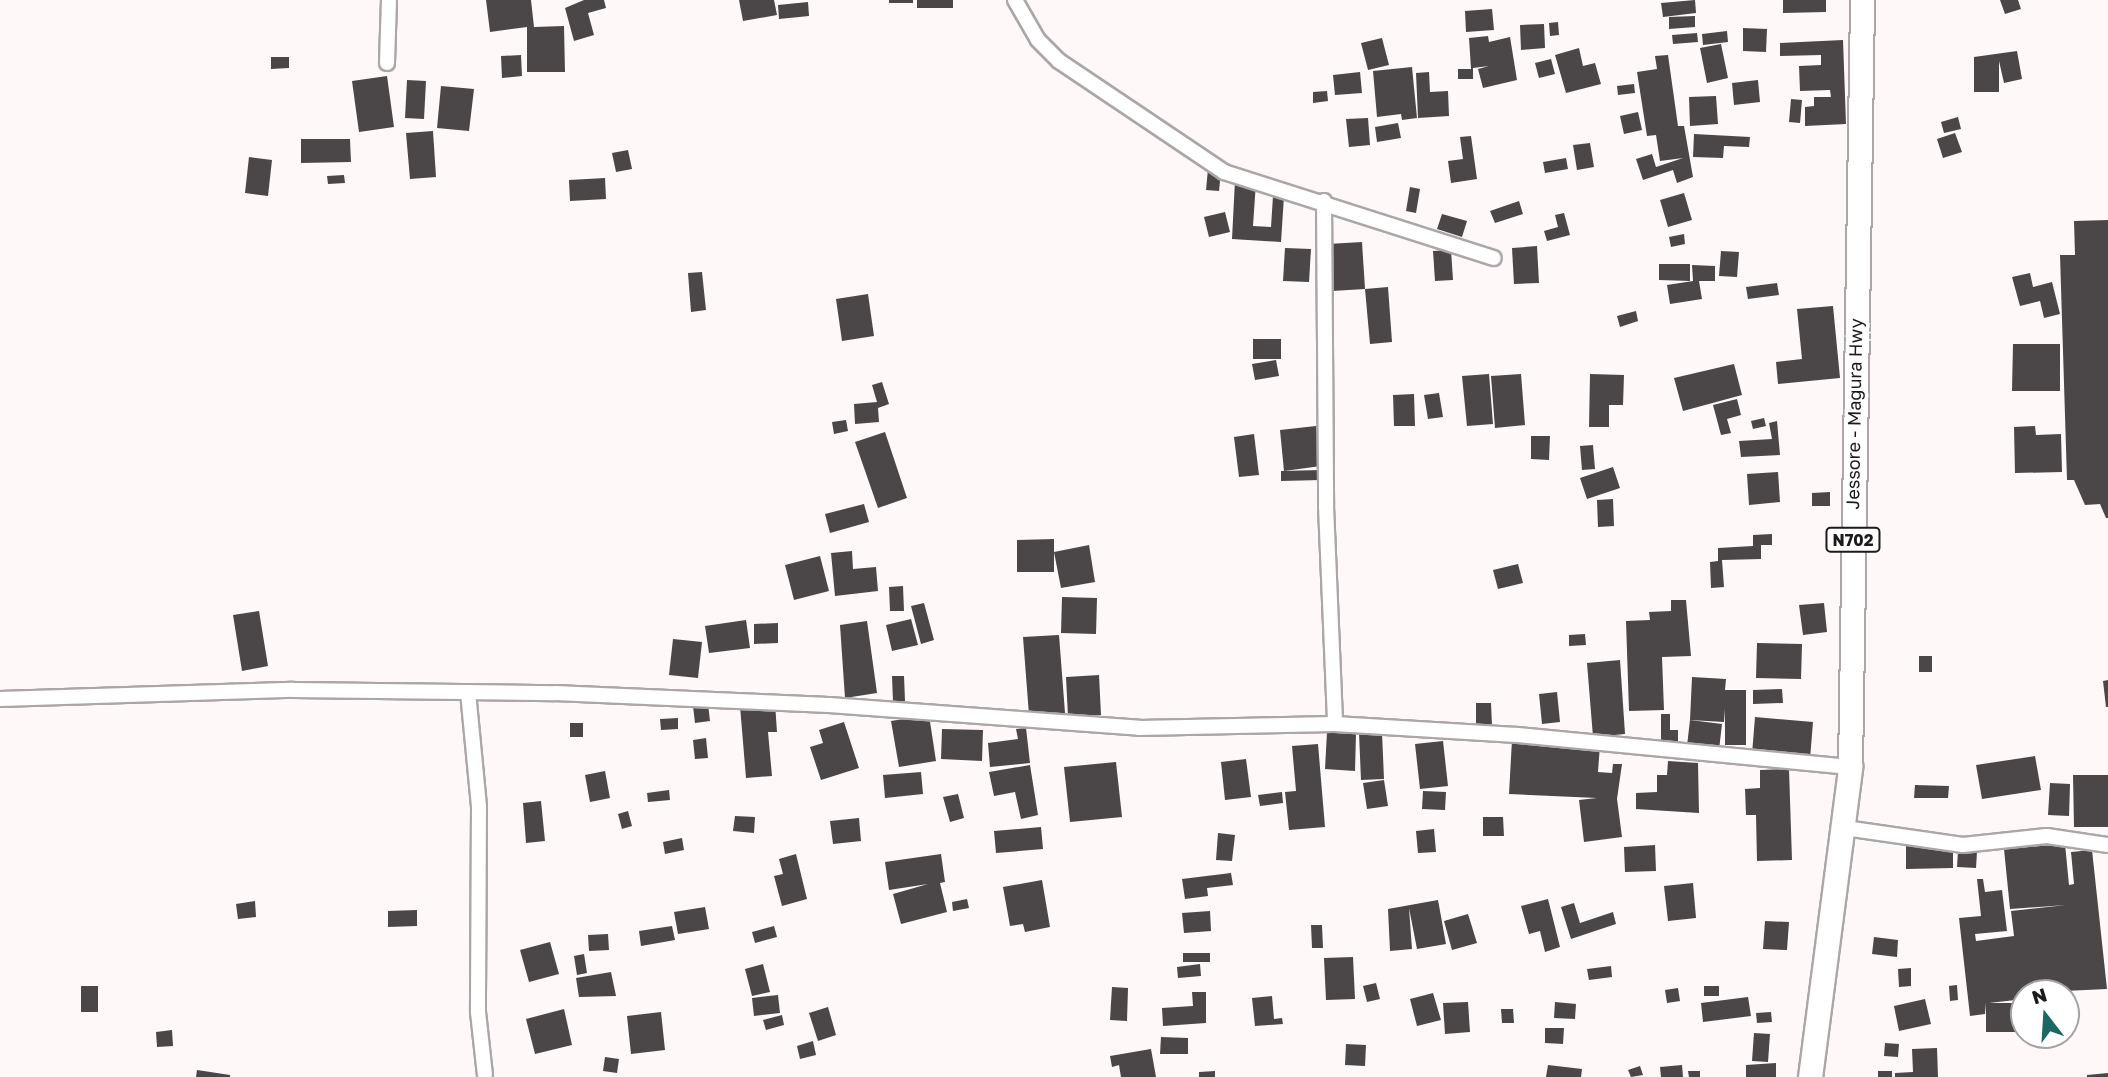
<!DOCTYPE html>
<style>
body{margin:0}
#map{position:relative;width:2108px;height:1077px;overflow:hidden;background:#fef8f8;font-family:"Golos Text",sans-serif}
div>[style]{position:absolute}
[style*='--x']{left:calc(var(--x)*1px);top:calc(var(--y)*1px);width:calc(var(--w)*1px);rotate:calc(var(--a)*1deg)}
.building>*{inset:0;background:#4b4647}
.roads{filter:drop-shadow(2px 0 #aca6a7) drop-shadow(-2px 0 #aca6a7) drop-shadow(0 2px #aca6a7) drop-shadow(0 -2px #aca6a7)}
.minor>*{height:14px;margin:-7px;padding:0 7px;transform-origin:7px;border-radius:7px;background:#fff}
.trunk>*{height:23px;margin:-11.5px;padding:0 11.5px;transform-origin:11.5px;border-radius:11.5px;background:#fff}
span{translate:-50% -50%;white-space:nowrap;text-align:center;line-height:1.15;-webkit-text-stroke:7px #fff;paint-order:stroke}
.shield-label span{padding:2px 5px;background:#fff;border:2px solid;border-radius:5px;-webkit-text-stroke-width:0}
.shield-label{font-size:16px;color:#1c1a1b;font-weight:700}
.street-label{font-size:18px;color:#1c1a1b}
.north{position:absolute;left:2010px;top:979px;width:70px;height:70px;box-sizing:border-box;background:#fff;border:2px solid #a4a3a4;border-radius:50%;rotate:343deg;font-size:19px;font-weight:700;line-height:28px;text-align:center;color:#1c1a1b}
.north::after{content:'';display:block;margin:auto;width:24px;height:32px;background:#1a6764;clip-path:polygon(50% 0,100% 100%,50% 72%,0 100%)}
</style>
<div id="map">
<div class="building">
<div style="clip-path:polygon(486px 0,531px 0,534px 27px,564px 26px,565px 72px,527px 72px,527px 27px,490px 32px)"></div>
<div style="clip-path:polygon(584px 0,604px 0,606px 8px,588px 13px,594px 35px,574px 41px,565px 8px)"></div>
<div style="clip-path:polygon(739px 0,774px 0,777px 15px,743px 21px)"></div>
<div style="clip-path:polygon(889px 0,913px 0,913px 3px,889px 3px)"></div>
<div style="clip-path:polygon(917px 0,953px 0,953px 8px,917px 8px)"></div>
<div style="clip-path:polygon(1695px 0,1696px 13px,1663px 17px,1661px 3px)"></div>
<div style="clip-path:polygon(1783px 0,1826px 0,1826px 12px,1783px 13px)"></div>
<div style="clip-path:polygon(2000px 0,2018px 0,2021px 9px,2005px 14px)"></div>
<div style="clip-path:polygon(808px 2px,809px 16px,779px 19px,778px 5px)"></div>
<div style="clip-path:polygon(1492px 9px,1494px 30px,1466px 32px,1465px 11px)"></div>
<div style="clip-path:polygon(1695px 16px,1695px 27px,1669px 29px,1669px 17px)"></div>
<div style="clip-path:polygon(1558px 22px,1559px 35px,1550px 36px,1549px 23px)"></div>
<div style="clip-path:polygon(1544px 24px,1545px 48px,1521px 50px,1520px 25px)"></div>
<div style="clip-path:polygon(1743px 28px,1767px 29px,1766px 52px,1743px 51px)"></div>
<div style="clip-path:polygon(1727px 31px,1728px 42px,1703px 45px,1702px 34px)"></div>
<div style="clip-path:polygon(1697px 33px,1698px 42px,1673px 44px,1672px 35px)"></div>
<div style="clip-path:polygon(1488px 36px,1489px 42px,1510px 37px,1517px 80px,1483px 88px,1478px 69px,1489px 66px,1473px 68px,1473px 79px,1458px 79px,1458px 69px,1471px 69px,1469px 38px)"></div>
<div style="clip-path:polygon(1382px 38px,1389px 65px,1368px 70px,1361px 43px)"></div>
<div style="clip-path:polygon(1843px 40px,1846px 124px,1805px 126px,1805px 107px,1814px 106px,1814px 97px,1831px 97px,1830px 90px,1800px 91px,1799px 66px,1821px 65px,1821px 55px,1780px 56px,1780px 43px)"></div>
<div style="clip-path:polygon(1721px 44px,1728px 78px,1707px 83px,1700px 48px)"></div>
<div style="clip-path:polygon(1579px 48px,1583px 66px,1595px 63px,1601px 84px,1566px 93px,1555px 55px)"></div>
<div style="clip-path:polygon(2017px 51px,2022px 79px,2004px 83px,1999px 61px,1999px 92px,1974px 92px,1974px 57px)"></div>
<div style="clip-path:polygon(521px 55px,522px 76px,502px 78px,501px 56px)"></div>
<div style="clip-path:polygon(1668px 55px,1678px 126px,1684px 126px,1693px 177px,1677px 183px,1673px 170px,1643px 180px,1636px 159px,1652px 154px,1656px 167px,1683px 158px,1660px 161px,1656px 135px,1647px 136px,1637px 72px,1657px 69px,1655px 56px)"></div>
<div style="clip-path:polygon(271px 57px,289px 57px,289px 68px,271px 69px)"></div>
<div style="clip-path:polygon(1551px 59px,1555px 74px,1539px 78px,1535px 63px)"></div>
<div style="clip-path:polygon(1412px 67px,1417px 118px,1402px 120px,1401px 114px,1377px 117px,1373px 71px)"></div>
<div style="clip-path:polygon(1360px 72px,1362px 93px,1335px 95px,1333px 75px)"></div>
<div style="clip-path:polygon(1429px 72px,1430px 92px,1448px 91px,1449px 116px,1418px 118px,1416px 73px)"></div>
<div style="clip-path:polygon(387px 76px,394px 127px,359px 132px,352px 81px)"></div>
<div style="clip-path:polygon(407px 80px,426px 81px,424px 119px,405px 118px)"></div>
<div style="clip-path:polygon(1758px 80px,1760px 102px,1734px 105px,1732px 83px)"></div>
<div style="clip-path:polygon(1634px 84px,1635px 93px,1618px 95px,1617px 86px)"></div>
<div style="clip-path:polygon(441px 86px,474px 89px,469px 131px,437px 128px)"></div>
<div style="clip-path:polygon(1327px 91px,1328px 101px,1313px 103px,1313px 92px)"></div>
<div style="clip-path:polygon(1716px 96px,1718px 124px,1690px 126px,1689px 97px)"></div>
<div style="clip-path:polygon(1791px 99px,1802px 100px,1800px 123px,1789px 122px)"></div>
<div style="clip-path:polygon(1638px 112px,1642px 130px,1624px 134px,1620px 116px)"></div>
<div style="clip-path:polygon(1958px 117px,1961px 129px,1944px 133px,1941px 122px)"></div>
<div style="clip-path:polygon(1368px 118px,1370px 145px,1349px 147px,1346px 119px)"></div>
<div style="clip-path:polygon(1398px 123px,1401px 138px,1377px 142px,1375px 127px)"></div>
<div style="clip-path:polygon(433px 131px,436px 177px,410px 179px,406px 133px)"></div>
<div style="clip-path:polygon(1955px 133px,1962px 152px,1943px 158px,1937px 139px)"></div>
<div style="clip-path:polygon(1694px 134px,1750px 137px,1749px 147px,1724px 146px,1723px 158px,1693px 157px)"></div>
<div style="clip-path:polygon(1471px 136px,1477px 179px,1451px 183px,1448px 161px,1463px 159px,1460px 137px)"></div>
<div style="clip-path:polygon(301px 139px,350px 139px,351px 162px,301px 163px)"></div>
<div style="clip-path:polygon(1590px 143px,1594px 167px,1577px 170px,1573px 145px)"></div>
<div style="clip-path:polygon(628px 150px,632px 169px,616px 172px,612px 153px)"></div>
<div style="clip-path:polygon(249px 157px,272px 160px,268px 196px,245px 193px)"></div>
<div style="clip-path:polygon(1566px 158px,1568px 169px,1545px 173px,1543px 162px)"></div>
<div style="clip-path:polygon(1208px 169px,1221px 171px,1219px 191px,1206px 190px)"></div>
<div style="clip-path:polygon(344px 175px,345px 183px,328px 184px,327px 176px)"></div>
<div style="clip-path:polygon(605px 178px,606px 199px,570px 201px,569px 180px)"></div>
<div style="clip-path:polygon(1235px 180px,1256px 182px,1253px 226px,1271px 227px,1273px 196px,1284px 196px,1281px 242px,1232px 239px)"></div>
<div style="clip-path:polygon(1410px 187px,1420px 189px,1416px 213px,1406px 211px)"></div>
<div style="clip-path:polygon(1684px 193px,1692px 220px,1668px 227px,1660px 200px)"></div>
<div style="clip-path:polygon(1519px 201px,1523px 214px,1495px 223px,1490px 211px)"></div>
<div style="clip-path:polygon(1225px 212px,1230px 232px,1209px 237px,1204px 217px)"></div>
<div style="clip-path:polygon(1564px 213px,1570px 235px,1547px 241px,1544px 231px,1558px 227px,1555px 215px)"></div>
<div style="clip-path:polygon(1442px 214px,1467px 221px,1462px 237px,1437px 229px)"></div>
<div style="clip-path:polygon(2108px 220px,2108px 518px,2106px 518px,2100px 504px,2085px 505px,2074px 480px,2067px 480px,2060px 255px,2075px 255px,2074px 221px)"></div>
<div style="clip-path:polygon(1684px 234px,1685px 244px,1671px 247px,1669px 237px)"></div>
<div style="clip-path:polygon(1362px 242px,1365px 289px,1332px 291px,1328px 244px)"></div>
<div style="clip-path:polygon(1537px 246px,1539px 283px,1514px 284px,1512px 248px)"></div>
<div style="clip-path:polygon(1285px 248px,1311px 249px,1309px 282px,1283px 281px)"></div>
<div style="clip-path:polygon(1451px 250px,1453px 280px,1435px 281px,1433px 251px)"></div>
<div style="clip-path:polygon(1721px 251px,1739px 252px,1737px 277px,1719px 276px)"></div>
<div style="clip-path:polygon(1659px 264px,1690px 264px,1690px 281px,1659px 280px)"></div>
<div style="clip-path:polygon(1692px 265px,1715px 266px,1715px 281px,1699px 281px,1702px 299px,1670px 304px,1667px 285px,1693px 281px)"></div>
<div style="clip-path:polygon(702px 272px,706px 310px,691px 312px,688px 273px)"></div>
<div style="clip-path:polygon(2030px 273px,2033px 287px,2052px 282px,2060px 314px,2044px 318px,2040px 301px,2020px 306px,2012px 277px)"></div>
<div style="clip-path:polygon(1777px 283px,1779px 295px,1748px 299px,1746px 287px)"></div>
<div style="clip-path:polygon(1388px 287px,1392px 342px,1370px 344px,1365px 289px)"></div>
<div style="clip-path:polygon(868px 294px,874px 336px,842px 341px,836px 299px)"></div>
<div style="clip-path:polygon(1833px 306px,1840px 378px,1778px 384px,1776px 362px,1802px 359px,1797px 309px)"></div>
<div style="clip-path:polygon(1636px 311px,1638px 321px,1620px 327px,1617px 316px)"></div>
<div style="clip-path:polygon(1253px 339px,1281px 339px,1281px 359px,1253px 359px)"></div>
<div style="clip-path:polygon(2013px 344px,2060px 344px,2060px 391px,2012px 391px)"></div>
<div style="clip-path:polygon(1276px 360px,1279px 376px,1255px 380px,1252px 364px)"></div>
<div style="clip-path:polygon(1734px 364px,1742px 395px,1683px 411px,1674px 378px)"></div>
<div style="clip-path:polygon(1489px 374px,1493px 424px,1467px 426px,1462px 376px)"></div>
<div style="clip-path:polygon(1521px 374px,1525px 425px,1495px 428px,1491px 376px)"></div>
<div style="clip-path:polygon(1590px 374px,1624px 375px,1623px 405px,1609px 405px,1609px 427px,1589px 427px)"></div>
<div style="clip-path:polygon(882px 382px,889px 404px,878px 408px,879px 422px,855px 424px,854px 404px,877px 402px,872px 385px)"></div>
<div style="clip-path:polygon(1439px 393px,1443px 417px,1428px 419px,1424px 395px)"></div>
<div style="clip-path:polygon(1414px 394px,1415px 426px,1394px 426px,1393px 395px)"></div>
<div style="clip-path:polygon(1737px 399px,1741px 415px,1727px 419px,1731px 433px,1721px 435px,1713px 405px)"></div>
<div style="clip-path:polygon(1764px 418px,1766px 426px,1753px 429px,1751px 421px)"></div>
<div style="clip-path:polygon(846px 420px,848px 431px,834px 434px,832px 422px)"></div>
<div style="clip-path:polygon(1777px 421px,1780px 455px,1741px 457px,1739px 441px,1772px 439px,1769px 423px)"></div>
<div style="clip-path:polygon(1316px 426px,1321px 466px,1284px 471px,1280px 430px)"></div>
<div style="clip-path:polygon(2035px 426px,2036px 435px,2061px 434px,2062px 472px,2015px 473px,2014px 427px)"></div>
<div style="clip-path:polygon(885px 432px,907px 498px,878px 508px,855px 442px)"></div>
<div style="clip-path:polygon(1254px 434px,1259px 475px,1239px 477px,1234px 437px)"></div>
<div style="clip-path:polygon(1531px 436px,1550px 436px,1549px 460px,1531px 459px)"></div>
<div style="clip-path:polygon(1593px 445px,1595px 469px,1582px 470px,1580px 446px)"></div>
<div style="clip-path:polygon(1613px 467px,1620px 488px,1587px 499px,1580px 478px)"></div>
<div style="clip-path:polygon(1321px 470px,1321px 480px,1281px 481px,1281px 471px)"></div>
<div style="clip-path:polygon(1778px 472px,1780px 502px,1749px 505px,1747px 474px)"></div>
<div style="clip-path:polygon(1830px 492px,1830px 506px,1812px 506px,1812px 493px)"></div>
<div style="clip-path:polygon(1613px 499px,1614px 526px,1598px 527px,1597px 500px)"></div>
<div style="clip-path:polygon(864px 504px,869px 522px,830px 533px,825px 514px)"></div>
<div style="clip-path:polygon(1772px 534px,1772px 545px,1761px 545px,1761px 559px,1722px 560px,1724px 587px,1711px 588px,1710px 562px,1718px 561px,1718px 548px,1753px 546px,1753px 535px)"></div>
<div style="clip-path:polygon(1054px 539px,1054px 572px,1017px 572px,1017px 540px)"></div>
<div style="clip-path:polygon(1089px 545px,1095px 582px,1061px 588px,1054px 552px)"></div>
<div style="clip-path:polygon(852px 551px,853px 569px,876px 567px,878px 591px,835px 596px,831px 553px)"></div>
<div style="clip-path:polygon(820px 556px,829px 591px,794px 600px,785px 565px)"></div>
<div style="clip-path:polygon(1518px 564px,1523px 583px,1498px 589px,1493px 570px)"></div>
<div style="clip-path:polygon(903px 586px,904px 611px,890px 611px,889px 587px)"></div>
<div style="clip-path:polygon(1062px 597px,1097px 598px,1096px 634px,1061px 633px)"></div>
<div style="clip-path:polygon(1671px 600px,1686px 600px,1691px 656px,1662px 657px,1664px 710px,1629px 711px,1626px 621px,1650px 620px,1649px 612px,1671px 611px)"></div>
<div style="clip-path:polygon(924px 603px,934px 640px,921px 644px,911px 606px)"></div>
<div style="clip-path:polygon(1824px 603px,1827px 632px,1803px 635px,1799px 605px)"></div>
<div style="clip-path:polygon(259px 611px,268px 666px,242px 671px,233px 615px)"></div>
<div style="clip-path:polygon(911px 619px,918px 645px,892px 651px,886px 625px)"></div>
<div style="clip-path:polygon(746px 620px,750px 648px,709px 653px,705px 626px)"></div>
<div style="clip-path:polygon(867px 621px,877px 693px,845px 698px,840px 625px)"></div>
<div style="clip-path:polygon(778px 623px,778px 643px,754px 644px,754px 624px)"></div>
<div style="clip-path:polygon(1585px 634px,1586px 645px,1569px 646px,1569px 635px)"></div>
<div style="clip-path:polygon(1059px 635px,1065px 713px,1029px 715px,1023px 637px)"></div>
<div style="clip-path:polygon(673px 639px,702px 642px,698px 678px,669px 675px)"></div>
<div style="clip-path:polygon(1757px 643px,1802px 644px,1801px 679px,1756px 678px)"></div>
<div style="clip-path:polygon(1919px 656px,1932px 656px,1932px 672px,1919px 672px)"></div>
<div style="clip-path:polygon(1620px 660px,1625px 734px,1593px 737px,1587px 663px)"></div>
<div style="clip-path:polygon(1099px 675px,1101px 715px,1068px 717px,1066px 677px)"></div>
<div style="clip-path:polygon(892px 676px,904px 676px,905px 701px,893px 702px)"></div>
<div style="clip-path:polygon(1692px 677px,1726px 679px,1725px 690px,1746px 690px,1746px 745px,1725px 745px,1725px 709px,1724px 722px,1690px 720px)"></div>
<div style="clip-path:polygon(2108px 680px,2108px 707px,2106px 707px,2103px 681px)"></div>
<div style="clip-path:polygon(1782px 689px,1783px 703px,1753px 704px,1753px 690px)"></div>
<div style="clip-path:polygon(1557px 692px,1560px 722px,1542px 724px,1539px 694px)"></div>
<div style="clip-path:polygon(775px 703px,777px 732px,768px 732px,772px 776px,746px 778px,740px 706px)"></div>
<div style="clip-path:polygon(1476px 703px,1491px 703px,1492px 726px,1476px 727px)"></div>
<div style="clip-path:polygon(708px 704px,710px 721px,695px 723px,693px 706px)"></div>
<div style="clip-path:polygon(1661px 714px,1670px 714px,1670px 730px,1678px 730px,1678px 745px,1661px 745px)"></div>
<div style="clip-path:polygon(929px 715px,936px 761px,899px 767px,891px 721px)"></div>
<div style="clip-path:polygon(1755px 717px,1813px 722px,1810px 759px,1752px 754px)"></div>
<div style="clip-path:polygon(678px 718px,678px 729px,661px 730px,660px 719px)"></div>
<div style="clip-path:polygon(1690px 720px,1722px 724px,1719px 750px,1687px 746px)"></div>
<div style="clip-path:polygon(844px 722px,859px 768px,821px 780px,810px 747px,823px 743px,819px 730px)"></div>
<div style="clip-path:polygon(570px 723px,583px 723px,583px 737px,570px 737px)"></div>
<div style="clip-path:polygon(1026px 728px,1030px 763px,990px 767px,988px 743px,1018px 739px,1016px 729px)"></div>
<div style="clip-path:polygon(942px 729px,983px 730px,982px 761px,941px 759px)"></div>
<div style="clip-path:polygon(1327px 732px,1356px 734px,1355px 771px,1325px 769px)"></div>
<div style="clip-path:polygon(1359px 733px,1382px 733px,1384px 779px,1361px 780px)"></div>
<div style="clip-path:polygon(706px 738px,708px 758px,695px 759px,693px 740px)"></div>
<div style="clip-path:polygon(1512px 740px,1600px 745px,1598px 772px,1612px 773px,1613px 764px,1622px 764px,1617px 799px,1622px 837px,1584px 842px,1579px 800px,1597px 798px,1509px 794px)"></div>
<div style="clip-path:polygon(1443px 741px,1448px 786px,1420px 789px,1415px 744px)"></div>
<div style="clip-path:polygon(1318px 744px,1325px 827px,1289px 830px,1285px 792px,1296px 791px,1292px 746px)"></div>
<div style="clip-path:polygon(2035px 756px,2041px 790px,1982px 799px,1976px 765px)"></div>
<div style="clip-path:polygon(1246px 759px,1251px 797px,1225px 800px,1221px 762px)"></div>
<div style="clip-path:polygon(1668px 761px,1698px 763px,1699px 813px,1636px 809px,1636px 793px,1657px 792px,1657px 775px,1667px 775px)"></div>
<div style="clip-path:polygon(1116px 762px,1122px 817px,1070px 822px,1064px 767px)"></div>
<div style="clip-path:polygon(1030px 765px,1038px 815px,1021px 819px,1015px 792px,994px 796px,989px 772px)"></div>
<div style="clip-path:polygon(1789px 769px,1792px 860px,1757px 861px,1756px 815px,1746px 815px,1745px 789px,1760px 788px,1760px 770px)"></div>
<div style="clip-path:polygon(605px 771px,610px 798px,590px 802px,585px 775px)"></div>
<div style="clip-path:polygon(921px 772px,923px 794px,885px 798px,883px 775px)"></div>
<div style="clip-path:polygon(2073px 775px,2108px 775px,2108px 827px,2074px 827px)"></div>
<div style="clip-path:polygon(1384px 780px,1388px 806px,1367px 809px,1363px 783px)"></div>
<div style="clip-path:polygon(2050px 783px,2070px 784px,2069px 816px,2048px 815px)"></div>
<div style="clip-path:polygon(1915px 785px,1949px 786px,1948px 798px,1914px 798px)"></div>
<div style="clip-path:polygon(669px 790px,670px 800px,648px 802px,647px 793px)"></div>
<div style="clip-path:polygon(1423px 791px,1446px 792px,1445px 810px,1422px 809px)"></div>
<div style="clip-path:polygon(1282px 792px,1283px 803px,1260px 806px,1258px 795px)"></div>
<div style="clip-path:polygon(958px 794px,964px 818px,950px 822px,943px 797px)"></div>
<div style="clip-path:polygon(541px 801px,545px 841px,526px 843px,523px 803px)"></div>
<div style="clip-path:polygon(628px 811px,632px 826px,622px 829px,618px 814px)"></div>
<div style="clip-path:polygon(735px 816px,755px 817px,754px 833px,733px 831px)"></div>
<div style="clip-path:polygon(1483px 817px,1503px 817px,1504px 836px,1483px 836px)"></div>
<div style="clip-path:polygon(859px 818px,861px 841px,833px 844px,830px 821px)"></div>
<div style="clip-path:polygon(1041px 827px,1043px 849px,996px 853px,994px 831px)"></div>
<div style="clip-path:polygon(1434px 829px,1436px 852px,1418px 853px,1416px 831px)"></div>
<div style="clip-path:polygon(1218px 833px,1235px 835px,1232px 861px,1216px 860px)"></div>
<div style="clip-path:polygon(682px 838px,684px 850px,665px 854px,663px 842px)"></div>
<div style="clip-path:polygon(2065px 844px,2069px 885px,2074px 884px,2071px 852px,2092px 850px,2107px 989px,2024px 993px,2024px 999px,1989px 1003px,2024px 1003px,2024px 1032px,1986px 1032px,1986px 1003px,1985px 1014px,1970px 1016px,1959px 918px,1981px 916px,1977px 879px,1983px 879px,1985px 892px,2002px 890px,2007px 931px,1975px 934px,1976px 941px,2014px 936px,2011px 911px,2066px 905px,2010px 909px,2004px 849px)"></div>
<div style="clip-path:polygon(1655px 845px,1656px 871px,1625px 872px,1624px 847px)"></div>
<div style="clip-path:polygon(1953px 845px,1953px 868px,1906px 869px,1906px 846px)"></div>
<div style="clip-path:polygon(1958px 851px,1977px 852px,1976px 868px,1957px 867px)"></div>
<div style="clip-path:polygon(796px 854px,807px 899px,782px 906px,774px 876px,783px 874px,779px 859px)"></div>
<div style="clip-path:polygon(941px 854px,945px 882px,940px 883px,947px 912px,901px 924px,893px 894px,928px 884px,889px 890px,885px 862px)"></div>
<div style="clip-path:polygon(1231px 873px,1233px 885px,1207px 888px,1208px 896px,1185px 899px,1182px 879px)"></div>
<div style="clip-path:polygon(1042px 880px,1050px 927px,1025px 932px,1023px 924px,1010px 926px,1003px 887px)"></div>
<div style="clip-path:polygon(1693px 883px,1696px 918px,1668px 921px,1664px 886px)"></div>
<div style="clip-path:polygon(967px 899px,969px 908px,953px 911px,952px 902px)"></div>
<div style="clip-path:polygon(1548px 899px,1560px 947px,1545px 952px,1540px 931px,1529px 934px,1521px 906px)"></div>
<div style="clip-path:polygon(1438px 900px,1446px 944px,1417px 949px,1409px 908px,1412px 949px,1390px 951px,1388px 909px)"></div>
<div style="clip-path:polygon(255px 901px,256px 917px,238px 919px,236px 904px)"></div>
<div style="clip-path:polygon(1574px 903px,1580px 923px,1613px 912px,1616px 924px,1571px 939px,1561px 907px)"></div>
<div style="clip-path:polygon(705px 907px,709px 929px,678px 934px,674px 912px)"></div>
<div style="clip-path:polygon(417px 910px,417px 926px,388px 927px,388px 911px)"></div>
<div style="clip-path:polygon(1210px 911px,1211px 931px,1184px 933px,1182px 913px)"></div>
<div style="clip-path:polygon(1468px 914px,1477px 943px,1452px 950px,1444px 921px)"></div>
<div style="clip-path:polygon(1765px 921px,1789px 922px,1787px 950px,1763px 949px)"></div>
<div style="clip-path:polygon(1311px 925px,1322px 925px,1323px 948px,1312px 948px)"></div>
<div style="clip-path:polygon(672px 926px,675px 940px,641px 946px,639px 931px)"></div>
<div style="clip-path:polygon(774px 926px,777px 937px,755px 943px,752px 932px)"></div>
<div style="clip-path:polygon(608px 934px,609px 950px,589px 951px,588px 935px)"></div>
<div style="clip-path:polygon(1874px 937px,1898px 940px,1897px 957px,1872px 954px)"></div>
<div style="clip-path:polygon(550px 942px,559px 974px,529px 982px,520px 950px)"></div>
<div style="clip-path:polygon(1183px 953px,1210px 953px,1210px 962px,1183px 962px)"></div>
<div style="clip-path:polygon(584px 954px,587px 973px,577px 975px,574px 956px)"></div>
<div style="clip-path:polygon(1353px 957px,1355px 999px,1326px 1000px,1324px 958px)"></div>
<div style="clip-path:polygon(763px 964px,770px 992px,752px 996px,745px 969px)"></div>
<div style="clip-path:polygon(1200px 964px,1201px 976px,1178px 978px,1177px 967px)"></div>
<div style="clip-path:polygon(1611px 966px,1612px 977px,1589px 980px,1587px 969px)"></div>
<div style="clip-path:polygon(1911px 968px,1911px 986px,1899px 987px,1898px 969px)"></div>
<div style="clip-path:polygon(611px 972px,616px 996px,579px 997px,576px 978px)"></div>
<div style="clip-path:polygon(1376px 983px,1380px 999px,1367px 1002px,1363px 986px)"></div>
<div style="clip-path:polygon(1957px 985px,1958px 1000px,1950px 1001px,1949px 986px)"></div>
<div style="clip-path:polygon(81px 986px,98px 986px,98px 1012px,81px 1012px)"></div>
<div style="clip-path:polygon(1704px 986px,1719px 986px,1719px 996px,1704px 996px)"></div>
<div style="clip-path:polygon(1112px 987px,1128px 988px,1127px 1021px,1110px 1020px)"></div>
<div style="clip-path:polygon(1678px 988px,1680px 1001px,1667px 1003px,1665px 990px)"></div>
<div style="clip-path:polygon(1192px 992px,1206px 992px,1206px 1023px,1163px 1026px,1162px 1008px,1193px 1006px)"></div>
<div style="clip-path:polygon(1433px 993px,1441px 1020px,1417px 1026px,1410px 999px)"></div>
<div style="clip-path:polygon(778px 995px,780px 1013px,754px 1016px,752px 998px)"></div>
<div style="clip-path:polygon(1272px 996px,1274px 1019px,1282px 1018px,1283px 1024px,1255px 1026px,1252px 998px)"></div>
<div style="clip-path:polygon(1748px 997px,1751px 1016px,1703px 1022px,1701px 1003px)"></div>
<div style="clip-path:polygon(1925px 999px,1931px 1024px,1899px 1031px,1894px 1006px)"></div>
<div style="clip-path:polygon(1468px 1002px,1470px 1032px,1445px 1034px,1443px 1003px)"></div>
<div style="clip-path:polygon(1555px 1002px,1576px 1004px,1575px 1019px,1554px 1018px)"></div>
<div style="clip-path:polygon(828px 1007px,836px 1035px,818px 1041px,809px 1013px)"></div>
<div style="clip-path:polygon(564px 1009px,572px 1045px,535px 1054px,526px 1019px)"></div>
<div style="clip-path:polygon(1501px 1009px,1513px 1009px,1514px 1023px,1502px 1023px)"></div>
<div style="clip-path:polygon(661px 1012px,665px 1050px,631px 1054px,627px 1016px)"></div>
<div style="clip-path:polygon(1771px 1012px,1772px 1022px,1757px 1023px,1756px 1013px)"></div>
<div style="clip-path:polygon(782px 1015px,784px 1025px,766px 1030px,763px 1020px)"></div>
<div style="clip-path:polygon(1545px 1028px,1564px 1028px,1563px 1044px,1545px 1043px)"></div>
<div style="clip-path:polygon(172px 1030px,173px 1046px,157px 1047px,156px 1032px)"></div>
<div style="clip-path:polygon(1754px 1033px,1770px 1034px,1768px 1062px,1752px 1061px)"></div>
<div style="clip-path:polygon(1161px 1037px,1188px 1038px,1188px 1054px,1160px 1054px)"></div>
<div style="clip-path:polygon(813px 1041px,816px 1055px,800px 1059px,797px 1046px)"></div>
<div style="clip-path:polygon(1885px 1043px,1899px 1044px,1898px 1057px,1884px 1056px)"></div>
<div style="clip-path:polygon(1346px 1044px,1366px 1045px,1365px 1066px,1345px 1065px)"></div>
<div style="clip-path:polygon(1937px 1048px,1938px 1077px,1895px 1077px,1895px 1073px,1913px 1072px,1912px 1049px)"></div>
<div style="clip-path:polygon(1151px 1049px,1156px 1077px,1121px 1077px,1119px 1065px,1112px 1067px,1110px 1056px)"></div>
<div style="clip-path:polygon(605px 1057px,619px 1059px,617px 1073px,603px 1071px)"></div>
<div style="clip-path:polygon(1776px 1063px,1776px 1077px,1746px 1077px,1746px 1065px)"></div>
<div style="clip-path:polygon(1548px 1065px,1582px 1069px,1581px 1077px,1546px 1077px)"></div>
<div style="clip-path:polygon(1682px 1065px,1683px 1077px,1661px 1077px,1660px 1067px)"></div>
<div style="clip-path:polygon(1640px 1066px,1643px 1075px,1631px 1077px,1628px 1070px)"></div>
<div style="clip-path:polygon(197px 1070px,230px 1075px,230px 1077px,196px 1077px)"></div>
<div style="clip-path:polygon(1215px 1071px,1215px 1077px,1199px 1077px,1199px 1072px)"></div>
<div style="clip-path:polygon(1688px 1071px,1700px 1071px,1700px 1077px,1689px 1077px)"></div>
<div style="clip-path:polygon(1878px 1071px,1892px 1071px,1892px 1077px,1878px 1077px)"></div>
<div style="clip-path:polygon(2108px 1073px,2108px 1077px,2087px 1077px,2087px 1075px)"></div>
</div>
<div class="roads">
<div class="minor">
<div style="--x:1015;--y:0;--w:46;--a:60.1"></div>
<div style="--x:1038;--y:40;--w:30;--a:45"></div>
<div style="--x:1059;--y:61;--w:199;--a:33.9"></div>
<div style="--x:1224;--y:172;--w:283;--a:17.7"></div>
<div style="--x:387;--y:63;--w:63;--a:-88.2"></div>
<div style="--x:1324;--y:201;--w:305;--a:89.6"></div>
<div style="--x:1326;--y:506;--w:218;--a:87.6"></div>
<div style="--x:468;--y:692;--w:116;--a:84.5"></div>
<div style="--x:479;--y:807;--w:205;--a:90.3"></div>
<div style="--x:478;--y:1012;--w:63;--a:83.7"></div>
<div style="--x:0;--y:699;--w:293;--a:-1.8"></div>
<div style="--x:293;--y:690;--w:262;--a:0.7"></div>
<div style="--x:555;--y:693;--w:274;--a:2.5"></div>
<div style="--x:829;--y:705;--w:311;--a:4.2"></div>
<div style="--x:1139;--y:728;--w:196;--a:-1.2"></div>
<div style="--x:1335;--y:724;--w:182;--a:3.5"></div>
<div style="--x:1517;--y:735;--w:335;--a:5.5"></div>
<div style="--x:1845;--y:828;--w:119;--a:8.2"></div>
<div style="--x:1963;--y:845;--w:84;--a:-6.1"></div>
<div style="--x:2047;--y:836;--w:62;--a:8.4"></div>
</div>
<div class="trunk">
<div style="--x:1810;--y:1077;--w:313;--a:-82.6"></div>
<div style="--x:1850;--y:767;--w:767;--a:-89.1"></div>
</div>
</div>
<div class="shield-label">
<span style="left:1853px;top:540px">N702</span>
</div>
<div class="street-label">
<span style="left:1854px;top:414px;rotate:-89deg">Jessore - Magura Hwy</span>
</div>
<div class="north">N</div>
</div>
